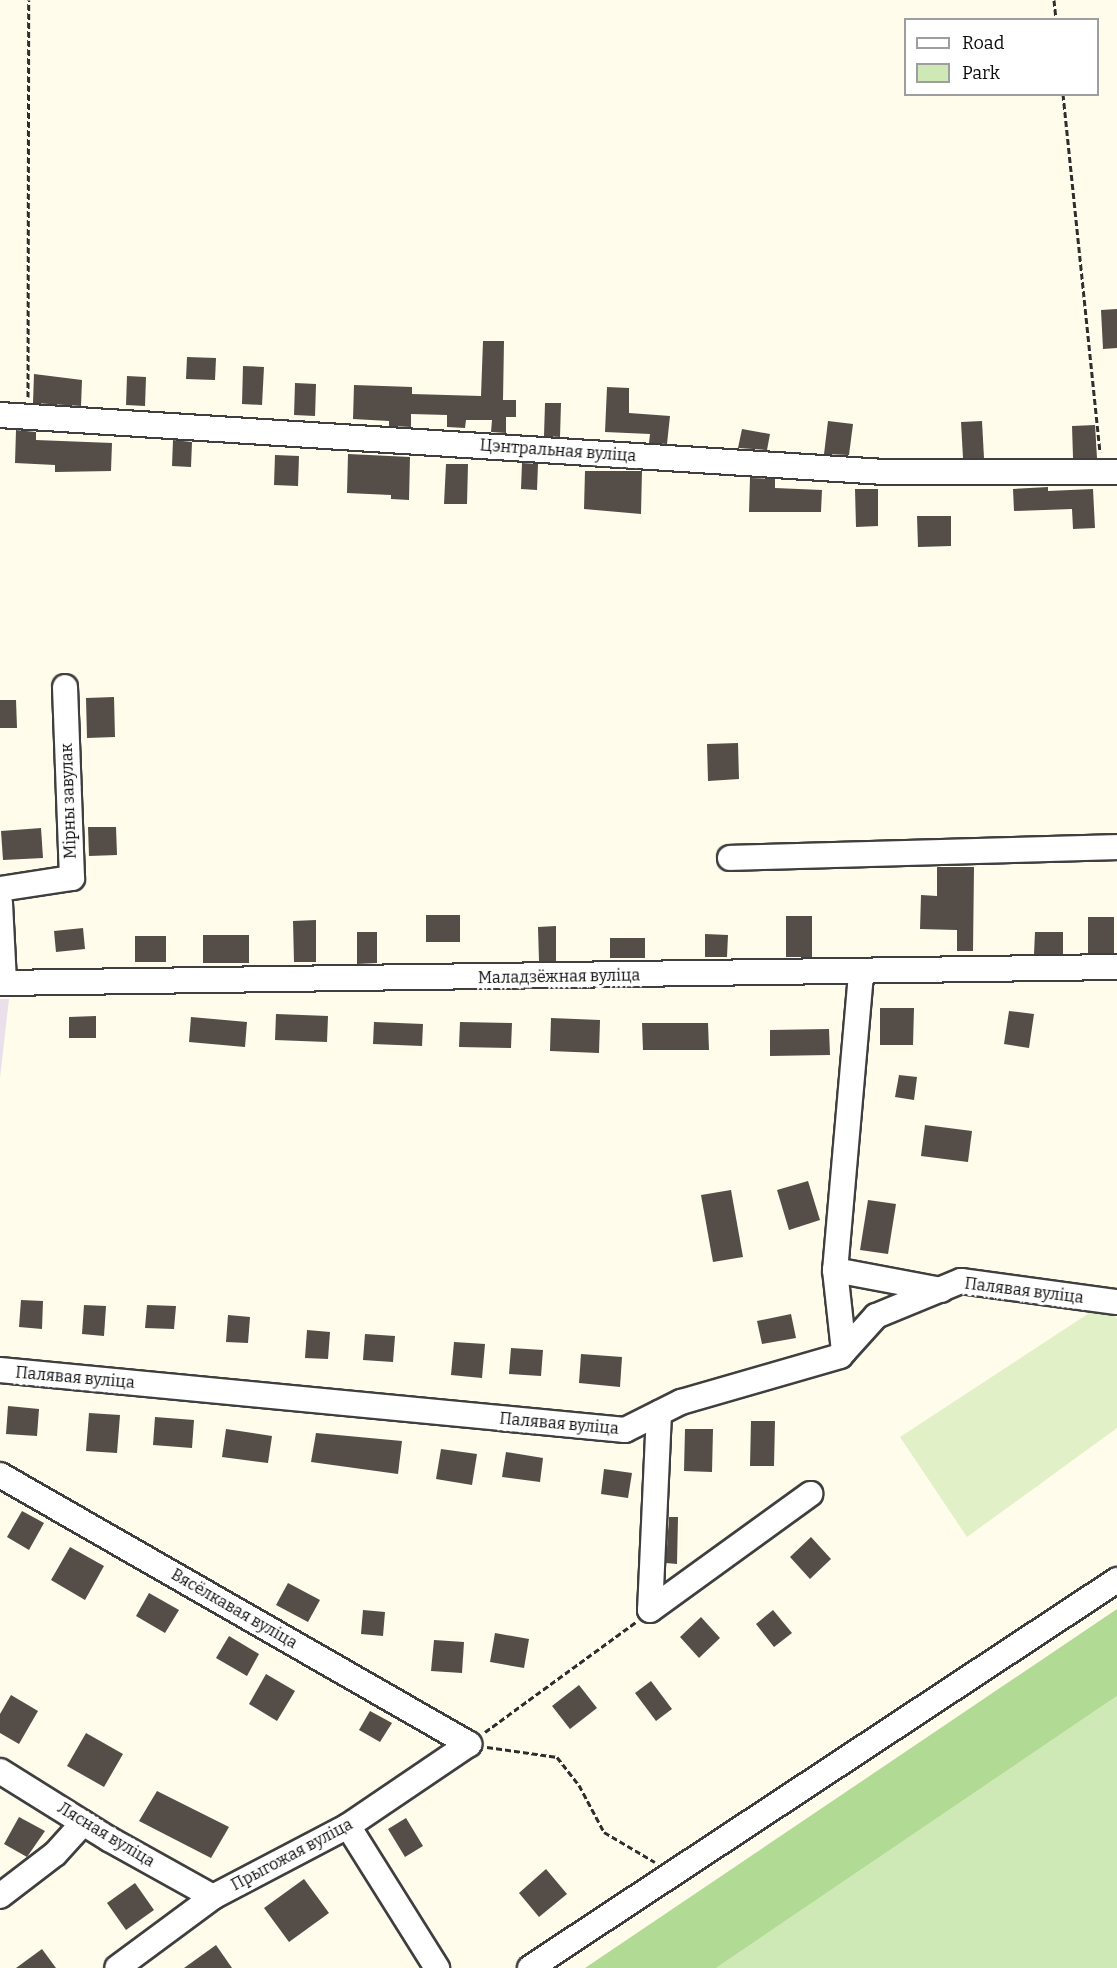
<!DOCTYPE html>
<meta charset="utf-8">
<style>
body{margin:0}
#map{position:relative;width:1117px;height:1968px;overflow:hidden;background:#fffceb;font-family:Bitter,serif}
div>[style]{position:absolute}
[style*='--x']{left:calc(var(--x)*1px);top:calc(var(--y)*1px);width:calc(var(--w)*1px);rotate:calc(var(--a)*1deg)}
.industrial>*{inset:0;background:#eae0eb}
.green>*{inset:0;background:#cee9b5}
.forest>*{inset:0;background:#b1da94}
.pitch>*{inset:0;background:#e1f0c6}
.building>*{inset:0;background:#554d48}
.path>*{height:3px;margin-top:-1.5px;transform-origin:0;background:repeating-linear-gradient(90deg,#2e2e2e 0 6px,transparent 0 9px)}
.roads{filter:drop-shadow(2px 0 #3f3f3f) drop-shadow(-2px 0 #3f3f3f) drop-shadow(0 2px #3f3f3f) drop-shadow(0 -2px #3f3f3f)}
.minor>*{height:24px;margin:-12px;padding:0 12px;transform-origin:12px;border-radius:12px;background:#fff}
span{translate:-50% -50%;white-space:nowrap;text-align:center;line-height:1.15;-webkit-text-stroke:6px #fff;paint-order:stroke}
.street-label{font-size:16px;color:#0c0c0c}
.legend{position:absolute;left:904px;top:18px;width:195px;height:78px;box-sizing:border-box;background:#fff;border:2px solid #9e9e9e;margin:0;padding:8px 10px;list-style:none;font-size:18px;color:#0c0c0c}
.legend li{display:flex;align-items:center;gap:12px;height:30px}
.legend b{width:30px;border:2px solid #9e9e9e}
</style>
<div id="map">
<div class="industrial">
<div style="clip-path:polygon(0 999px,9px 999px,0 1078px)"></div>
</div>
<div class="green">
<div style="clip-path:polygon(1117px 1696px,1117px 1968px,716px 1968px)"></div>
</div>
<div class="forest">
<div style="clip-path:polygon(1117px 1609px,1117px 1696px,716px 1968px,585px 1968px)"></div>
</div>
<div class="pitch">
<div style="clip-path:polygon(1103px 1304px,1117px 1319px,1117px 1428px,967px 1537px,900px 1437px)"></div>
</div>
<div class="building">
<div style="clip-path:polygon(1117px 309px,1117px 348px,1103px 349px,1101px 310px)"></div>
<div style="clip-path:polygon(483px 341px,504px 341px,503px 400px,516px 400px,516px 417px,506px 417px,506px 433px,491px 432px,492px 420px,466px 420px,465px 428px,447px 427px,447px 415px,411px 414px,411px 427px,389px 426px,389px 421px,353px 419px,354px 385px,412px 387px,412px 394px,481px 396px)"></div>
<div style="clip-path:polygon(187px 357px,216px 358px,215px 380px,186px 379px)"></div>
<div style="clip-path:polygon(243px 366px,264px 367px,262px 405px,242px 404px)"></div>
<div style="clip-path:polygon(34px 374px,82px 380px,81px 406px,33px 403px)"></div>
<div style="clip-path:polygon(127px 376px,146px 377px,145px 406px,126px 405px)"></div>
<div style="clip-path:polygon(295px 383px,316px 384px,315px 416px,294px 415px)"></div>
<div style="clip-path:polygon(607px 387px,629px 388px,629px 413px,670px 416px,667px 444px,649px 443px,650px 434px,605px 432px)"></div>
<div style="clip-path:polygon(545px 403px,561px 403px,560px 437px,544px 436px)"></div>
<div style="clip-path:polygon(828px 421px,853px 424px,849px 455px,824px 454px)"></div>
<div style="clip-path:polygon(982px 421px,984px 458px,963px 458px,961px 422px)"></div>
<div style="clip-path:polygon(1095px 425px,1097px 458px,1073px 458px,1072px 426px)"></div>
<div style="clip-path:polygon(742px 429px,770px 434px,767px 450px,738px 448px)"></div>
<div style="clip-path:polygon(16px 430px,36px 432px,36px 440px,112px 443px,111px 471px,55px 472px,55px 465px,15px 463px)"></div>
<div style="clip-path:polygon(173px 440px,192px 442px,191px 467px,172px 466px)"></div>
<div style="clip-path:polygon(348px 454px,410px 457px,409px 500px,391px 499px,391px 495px,347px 493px)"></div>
<div style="clip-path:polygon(275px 455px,299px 456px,298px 486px,274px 485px)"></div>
<div style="clip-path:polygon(522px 463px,538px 464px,537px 490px,521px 489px)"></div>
<div style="clip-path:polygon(446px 464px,468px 464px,467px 504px,444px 504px)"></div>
<div style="clip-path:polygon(585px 471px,642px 471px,641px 514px,584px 509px)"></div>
<div style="clip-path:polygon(750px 478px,775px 479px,775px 488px,822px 490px,821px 512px,749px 512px)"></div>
<div style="clip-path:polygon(1048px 487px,1048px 491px,1093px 489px,1095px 528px,1073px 529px,1072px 509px,1014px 511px,1013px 489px)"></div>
<div style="clip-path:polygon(855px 489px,878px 489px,878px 526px,856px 527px)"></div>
<div style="clip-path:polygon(917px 516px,951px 516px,951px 546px,918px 547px)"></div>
<div style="clip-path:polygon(114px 697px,115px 737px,87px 738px,86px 698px)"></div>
<div style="clip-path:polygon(0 700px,16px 700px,17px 728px,0 728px)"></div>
<div style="clip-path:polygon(738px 743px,739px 779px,708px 781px,707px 744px)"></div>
<div style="clip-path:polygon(88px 827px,116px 827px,117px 855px,89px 856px)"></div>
<div style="clip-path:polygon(41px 828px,43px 858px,3px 860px,1px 831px)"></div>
<div style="clip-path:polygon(937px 867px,974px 867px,973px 951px,957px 951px,957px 930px,920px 929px,921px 895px,937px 896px)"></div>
<div style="clip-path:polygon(426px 915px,460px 915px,460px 942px,426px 942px)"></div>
<div style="clip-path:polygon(786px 916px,812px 916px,812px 957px,786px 957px)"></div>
<div style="clip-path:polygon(1088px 917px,1114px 917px,1114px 953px,1088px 953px)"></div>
<div style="clip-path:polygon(316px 920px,316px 962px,294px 962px,293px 921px)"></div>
<div style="clip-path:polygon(556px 926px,556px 961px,539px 961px,538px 927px)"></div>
<div style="clip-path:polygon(83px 928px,85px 949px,56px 952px,54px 931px)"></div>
<div style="clip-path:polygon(357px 932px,377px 932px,377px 963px,357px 964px)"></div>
<div style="clip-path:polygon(1035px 932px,1063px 932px,1063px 954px,1034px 954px)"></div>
<div style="clip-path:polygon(705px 934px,728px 935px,727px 957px,705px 957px)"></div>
<div style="clip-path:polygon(203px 935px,249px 935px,249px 963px,203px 963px)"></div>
<div style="clip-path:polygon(135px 936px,166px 936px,166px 962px,135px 962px)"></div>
<div style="clip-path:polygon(610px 938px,645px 938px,645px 958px,610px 958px)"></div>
<div style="clip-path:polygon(880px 1008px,914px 1008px,913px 1045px,880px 1045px)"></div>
<div style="clip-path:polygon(1009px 1011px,1034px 1014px,1029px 1048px,1004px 1044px)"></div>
<div style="clip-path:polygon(276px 1014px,328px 1016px,327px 1042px,275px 1040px)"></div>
<div style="clip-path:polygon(96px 1016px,96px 1038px,69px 1038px,69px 1017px)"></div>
<div style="clip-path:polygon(191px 1017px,247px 1022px,245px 1047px,189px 1042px)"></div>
<div style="clip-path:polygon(551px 1018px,600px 1020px,599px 1053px,550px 1051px)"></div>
<div style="clip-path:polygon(374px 1022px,423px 1024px,422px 1046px,373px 1044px)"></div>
<div style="clip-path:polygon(460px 1022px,512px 1023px,511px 1048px,459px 1047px)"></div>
<div style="clip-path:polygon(642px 1023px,708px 1023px,709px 1050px,643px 1050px)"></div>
<div style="clip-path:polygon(829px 1029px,830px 1055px,770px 1056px,770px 1030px)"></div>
<div style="clip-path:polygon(899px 1075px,917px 1077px,914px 1100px,895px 1097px)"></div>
<div style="clip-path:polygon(925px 1125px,972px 1131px,968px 1162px,921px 1156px)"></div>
<div style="clip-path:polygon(808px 1181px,820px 1220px,789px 1230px,777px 1190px)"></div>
<div style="clip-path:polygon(731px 1190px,743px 1257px,713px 1262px,701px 1195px)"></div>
<div style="clip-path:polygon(868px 1200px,896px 1204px,888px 1254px,860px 1250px)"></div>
<div style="clip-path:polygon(21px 1300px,43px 1301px,42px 1329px,19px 1327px)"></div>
<div style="clip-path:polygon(84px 1305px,106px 1306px,104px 1336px,82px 1334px)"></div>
<div style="clip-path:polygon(147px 1305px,176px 1306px,174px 1329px,145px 1328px)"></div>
<div style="clip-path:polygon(791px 1314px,796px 1338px,762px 1344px,757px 1321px)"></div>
<div style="clip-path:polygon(228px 1315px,250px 1317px,248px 1343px,226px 1342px)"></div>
<div style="clip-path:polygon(307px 1330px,330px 1332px,328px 1359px,305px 1358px)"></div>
<div style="clip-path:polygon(365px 1334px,395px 1336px,393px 1362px,363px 1360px)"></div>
<div style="clip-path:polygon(454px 1342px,485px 1344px,482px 1378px,451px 1375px)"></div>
<div style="clip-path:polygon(511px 1348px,543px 1350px,541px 1376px,509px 1374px)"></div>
<div style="clip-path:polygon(581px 1354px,622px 1357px,620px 1387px,579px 1383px)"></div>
<div style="clip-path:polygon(8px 1406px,39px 1409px,37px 1436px,6px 1434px)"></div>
<div style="clip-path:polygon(89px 1413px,120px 1415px,117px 1453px,86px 1451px)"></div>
<div style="clip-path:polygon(155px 1417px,194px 1420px,192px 1448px,153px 1445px)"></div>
<div style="clip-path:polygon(751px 1421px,775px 1421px,774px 1466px,750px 1466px)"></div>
<div style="clip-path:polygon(226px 1429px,272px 1436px,268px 1463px,222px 1457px)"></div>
<div style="clip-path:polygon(685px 1429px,713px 1429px,712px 1472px,684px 1471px)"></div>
<div style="clip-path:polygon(316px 1433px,402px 1441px,398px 1474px,311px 1462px)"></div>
<div style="clip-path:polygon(441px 1449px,477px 1454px,472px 1485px,436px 1479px)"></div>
<div style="clip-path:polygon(506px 1452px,543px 1458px,540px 1482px,502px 1477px)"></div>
<div style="clip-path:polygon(604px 1469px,632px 1473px,628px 1498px,601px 1494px)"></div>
<div style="clip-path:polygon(22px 1511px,44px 1523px,29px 1550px,7px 1537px)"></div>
<div style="clip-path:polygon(669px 1517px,678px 1517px,677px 1564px,666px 1563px)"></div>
<div style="clip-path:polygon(811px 1537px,831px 1559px,810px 1579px,790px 1557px)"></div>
<div style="clip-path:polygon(70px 1547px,104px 1566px,85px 1600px,51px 1580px)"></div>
<div style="clip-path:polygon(288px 1583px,320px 1600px,308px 1622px,276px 1605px)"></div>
<div style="clip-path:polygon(149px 1593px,179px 1610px,165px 1633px,136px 1616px)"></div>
<div style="clip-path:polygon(363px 1610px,385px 1612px,383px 1636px,361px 1634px)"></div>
<div style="clip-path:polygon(773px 1610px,792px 1633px,774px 1647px,756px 1624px)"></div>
<div style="clip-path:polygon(701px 1617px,720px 1638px,699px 1658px,680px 1637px)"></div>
<div style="clip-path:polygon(495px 1633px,529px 1639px,524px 1668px,490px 1662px)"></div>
<div style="clip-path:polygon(229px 1636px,259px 1654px,247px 1676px,216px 1658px)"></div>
<div style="clip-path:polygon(434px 1640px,464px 1642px,462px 1673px,431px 1671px)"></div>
<div style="clip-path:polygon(266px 1674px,295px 1691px,277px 1721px,249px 1704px)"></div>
<div style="clip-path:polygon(651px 1681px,672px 1709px,656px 1721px,635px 1693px)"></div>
<div style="clip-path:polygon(579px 1685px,597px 1708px,570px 1729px,552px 1706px)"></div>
<div style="clip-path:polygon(11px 1695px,38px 1711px,19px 1744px,0 1733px,0 1714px)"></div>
<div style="clip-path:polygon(370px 1711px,392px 1723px,380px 1742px,359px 1730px)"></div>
<div style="clip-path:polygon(86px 1733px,123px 1754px,104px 1787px,67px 1766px)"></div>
<div style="clip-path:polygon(157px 1791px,229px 1827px,211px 1858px,139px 1821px)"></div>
<div style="clip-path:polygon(19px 1817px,45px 1831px,27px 1857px,4px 1844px)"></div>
<div style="clip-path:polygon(406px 1818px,423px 1846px,405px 1857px,388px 1829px)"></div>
<div style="clip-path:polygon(546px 1869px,567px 1894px,539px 1917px,519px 1893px)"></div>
<div style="clip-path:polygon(304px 1879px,329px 1913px,289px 1942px,264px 1908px)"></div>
<div style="clip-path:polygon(135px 1883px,154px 1910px,126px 1930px,107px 1903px)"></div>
<div style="clip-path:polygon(216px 1945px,232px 1968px,184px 1968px)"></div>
<div style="clip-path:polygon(42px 1949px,56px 1968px,16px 1968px)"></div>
</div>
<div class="path">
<div style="--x:1054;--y:0;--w:20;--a:84"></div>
<div style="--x:1063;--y:94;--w:360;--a:84.1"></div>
<div style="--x:28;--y:397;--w:397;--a:-89.9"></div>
<div style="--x:485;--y:1732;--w:188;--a:-36.1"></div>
<div style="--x:487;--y:1747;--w:71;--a:8.1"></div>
<div style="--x:557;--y:1757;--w:36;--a:52"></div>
<div style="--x:579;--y:1785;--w:53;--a:62"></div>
<div style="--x:604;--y:1832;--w:59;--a:30.5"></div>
</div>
<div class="roads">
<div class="minor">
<div style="--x:0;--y:415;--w:887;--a:3.69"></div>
<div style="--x:885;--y:472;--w:232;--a:0"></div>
<div style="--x:730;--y:858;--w:387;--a:-1.6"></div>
<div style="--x:0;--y:889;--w:73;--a:-8.7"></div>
<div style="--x:72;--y:878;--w:191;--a:-92.1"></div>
<div style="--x:0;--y:903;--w:80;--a:87.1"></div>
<div style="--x:861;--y:974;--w:297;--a:95"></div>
<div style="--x:835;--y:1270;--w:108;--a:10.7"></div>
<div style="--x:0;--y:983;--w:1117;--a:-0.82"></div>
<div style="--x:835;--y:1270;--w:82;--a:83.7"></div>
<div style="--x:0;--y:1370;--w:628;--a:5.48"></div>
<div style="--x:625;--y:1430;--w:63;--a:-26.6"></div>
<div style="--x:681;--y:1402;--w:166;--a:-16.1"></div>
<div style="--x:840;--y:1356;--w:54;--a:-48"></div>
<div style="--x:876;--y:1316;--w:92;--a:-22.4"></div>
<div style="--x:961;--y:1281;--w:157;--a:7.7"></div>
<div style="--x:659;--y:1413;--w:197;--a:92.6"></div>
<div style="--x:650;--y:1610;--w:198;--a:-35.9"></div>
<div style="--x:0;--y:1475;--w:541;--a:29.84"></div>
<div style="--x:469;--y:1744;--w:146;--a:145.9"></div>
<div style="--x:348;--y:1826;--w:153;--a:152.3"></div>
<div style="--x:213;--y:1897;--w:119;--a:143.5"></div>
<div style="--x:0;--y:1771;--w:128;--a:32"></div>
<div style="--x:109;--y:1839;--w:119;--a:29.1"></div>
<div style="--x:348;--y:1826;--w:168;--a:57.9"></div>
<div style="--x:0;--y:1896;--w:69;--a:-37.4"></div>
<div style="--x:55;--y:1854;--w:42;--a:-47.9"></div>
<div style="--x:530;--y:1968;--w:704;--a:-33.46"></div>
</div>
</div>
<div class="street-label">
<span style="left:558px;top:451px;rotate:4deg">Цэнтральная вуліца</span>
<span style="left:69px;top:801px;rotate:-92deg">Мірны завулак</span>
<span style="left:559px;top:977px;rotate:-1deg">Маладзёжная вуліца</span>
<span style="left:1024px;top:1291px;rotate:7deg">Палявая вуліца</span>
<span style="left:75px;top:1378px;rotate:5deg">Палявая вуліца</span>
<span style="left:559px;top:1424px;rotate:5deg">Палявая вуліца</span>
<span style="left:234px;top:1609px;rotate:30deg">Вясёлкавая вуліца</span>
<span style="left:106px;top:1835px;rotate:31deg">Лясная вуліца</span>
<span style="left:292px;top:1855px;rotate:-28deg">Прыгожая вуліца</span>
</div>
<ul class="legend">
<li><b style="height:8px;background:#fff"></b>Road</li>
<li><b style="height:16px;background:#cee9b5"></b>Park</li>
</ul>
</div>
